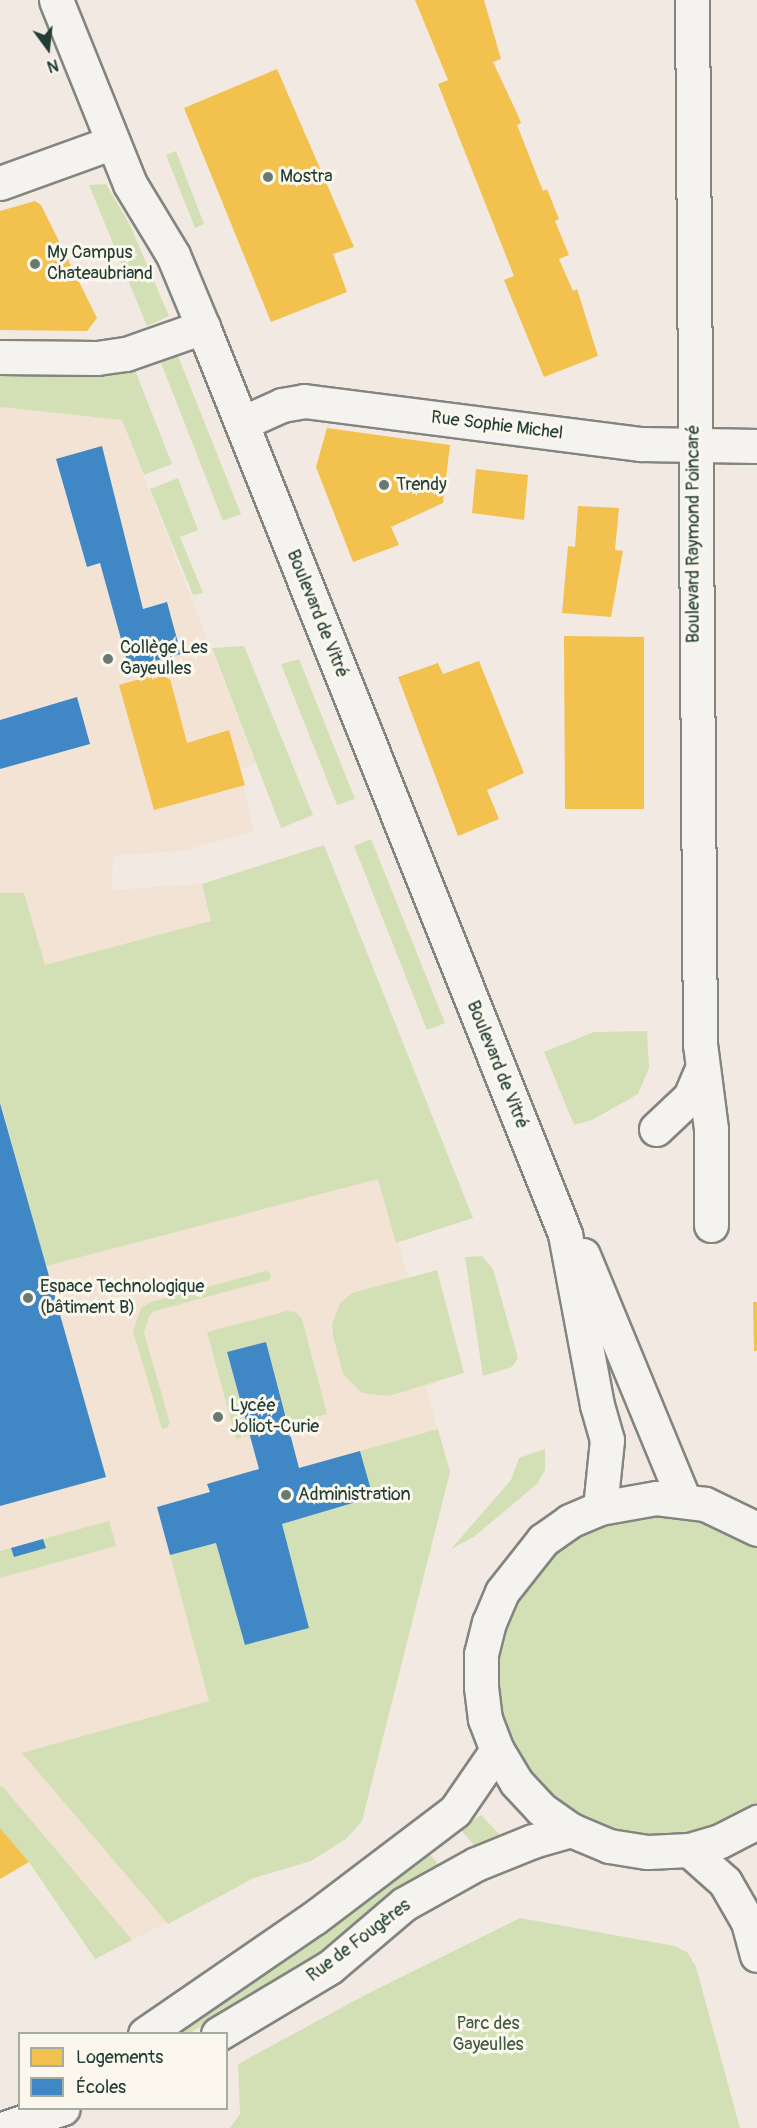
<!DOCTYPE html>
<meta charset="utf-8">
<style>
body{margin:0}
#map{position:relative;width:757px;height:2128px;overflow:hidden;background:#f2eae2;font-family:Pangolin,sans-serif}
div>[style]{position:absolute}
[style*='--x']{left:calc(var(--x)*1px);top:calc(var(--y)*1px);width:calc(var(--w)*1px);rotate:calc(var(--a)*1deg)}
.built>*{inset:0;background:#f3e3d4}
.green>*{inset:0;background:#d3e0b5}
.homes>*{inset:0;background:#f2c14e}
.schools>*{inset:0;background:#3f88c5}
.roads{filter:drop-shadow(2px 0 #838580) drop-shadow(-2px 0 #838580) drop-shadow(0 2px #838580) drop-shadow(0 -2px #838580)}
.minor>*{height:33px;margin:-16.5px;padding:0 16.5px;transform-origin:16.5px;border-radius:16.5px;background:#f5f3ef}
.tertiary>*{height:33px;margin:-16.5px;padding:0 16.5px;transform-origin:16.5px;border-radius:16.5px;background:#f5f3ef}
.secondary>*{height:33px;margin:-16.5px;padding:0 16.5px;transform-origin:16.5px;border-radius:16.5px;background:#f5f3ef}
.primary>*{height:33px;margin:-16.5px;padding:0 16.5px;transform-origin:16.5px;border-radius:16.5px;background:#f5f3ef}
.dots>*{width:16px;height:16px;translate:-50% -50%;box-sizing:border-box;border:3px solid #fbf7ec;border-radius:50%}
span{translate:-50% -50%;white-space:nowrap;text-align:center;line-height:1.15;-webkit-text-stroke:6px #fbf7ec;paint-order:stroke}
.poi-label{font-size:18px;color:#1f3d34}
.left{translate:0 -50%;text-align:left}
.street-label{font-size:18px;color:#1f3d34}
.park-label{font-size:18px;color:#3e5c46}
.legend{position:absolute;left:18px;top:2032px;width:210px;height:78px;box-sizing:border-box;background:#fbf7ec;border:2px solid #a3ada2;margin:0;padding:8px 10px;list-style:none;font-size:18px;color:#1f3d34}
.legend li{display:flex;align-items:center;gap:12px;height:30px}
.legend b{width:30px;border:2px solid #a3ada2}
.north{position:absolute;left:18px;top:18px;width:60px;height:60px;-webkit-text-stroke:4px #fbf7ec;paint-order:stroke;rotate:165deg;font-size:16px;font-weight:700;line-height:24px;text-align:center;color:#1f3d34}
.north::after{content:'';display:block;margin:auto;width:21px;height:27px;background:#1f3d34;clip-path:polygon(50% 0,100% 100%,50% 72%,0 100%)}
</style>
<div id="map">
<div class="built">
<div style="clip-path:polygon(0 407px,122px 420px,256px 764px,240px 769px,254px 832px,181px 851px,113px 856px,112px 890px,202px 884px,290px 859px,438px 1383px,426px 1387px,450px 1472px,241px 1884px,95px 1959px,29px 1862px,0 1828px)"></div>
</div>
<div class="green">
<div style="clip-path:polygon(176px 151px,204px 224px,195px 228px,166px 155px)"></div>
<div style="clip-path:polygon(106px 184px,130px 225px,169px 316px,147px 326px,89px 185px)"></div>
<div style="clip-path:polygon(178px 356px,241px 514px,223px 521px,161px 363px)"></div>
<div style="clip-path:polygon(133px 365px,172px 464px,144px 475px,122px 420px,0 407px,0 368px)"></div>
<div style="clip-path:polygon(178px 478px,198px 530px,180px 537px,203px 593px,193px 595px,150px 489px)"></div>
<div style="clip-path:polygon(244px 646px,313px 815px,281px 828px,212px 648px)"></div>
<div style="clip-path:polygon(299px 659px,355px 799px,337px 805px,281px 664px)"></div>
<div style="clip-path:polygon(371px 839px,445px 1023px,427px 1030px,354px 846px)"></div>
<div style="clip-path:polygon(324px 845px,473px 1218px,396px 1243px,378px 1179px,46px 1266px,0 1100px,0 893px,24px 893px,45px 965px,211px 921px,202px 884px)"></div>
<div style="clip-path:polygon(647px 1031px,649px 1068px,638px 1094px,592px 1120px,574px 1125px,544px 1052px,594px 1032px)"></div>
<div style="clip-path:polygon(482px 1256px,493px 1269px,518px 1358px,512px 1367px,483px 1376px,465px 1257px)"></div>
<div style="clip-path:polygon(437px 1270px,464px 1373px,389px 1396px,362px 1393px,343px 1374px,333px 1336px,332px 1324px,340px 1303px,352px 1293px)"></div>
<div style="clip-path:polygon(266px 1271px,271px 1274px,269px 1280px,155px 1311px,149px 1316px,144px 1333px,170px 1423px,167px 1428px,162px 1429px,133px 1331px,141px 1308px,151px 1302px)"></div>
<div style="clip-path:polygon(287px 1311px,296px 1312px,302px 1319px,327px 1414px,288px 1425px,266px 1343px,227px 1353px,249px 1435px,236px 1439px,207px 1332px)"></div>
<div style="clip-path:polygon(438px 1429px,450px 1472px,362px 1821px,346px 1839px,311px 1861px,254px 1878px,168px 1924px,22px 1753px,209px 1701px,170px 1555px,216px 1543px,245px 1645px,309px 1628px,282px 1524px,373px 1497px,360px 1451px)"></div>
<div style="clip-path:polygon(545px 1449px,545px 1470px,537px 1484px,475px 1536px,451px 1549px,511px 1480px,519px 1458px)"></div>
<div style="clip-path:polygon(654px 1514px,716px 1525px,757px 1548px,757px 1803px,727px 1822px,666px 1837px,604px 1828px,547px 1794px,512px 1745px,501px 1716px,496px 1684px,498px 1652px,506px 1621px,520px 1592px,539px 1566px,563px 1545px,591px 1529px,622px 1518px)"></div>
<div style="clip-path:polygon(109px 1521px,116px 1546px,0 1578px,0 1551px)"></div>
<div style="clip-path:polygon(0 1786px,4px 1788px,132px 1940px,95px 1959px,29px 1862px,0 1828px)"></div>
<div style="clip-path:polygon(481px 1815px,502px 1837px,479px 1851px,459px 1828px)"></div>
<div style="clip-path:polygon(426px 1850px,441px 1867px,301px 1967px,190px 2033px,172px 2033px)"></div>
<div style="clip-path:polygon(520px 1918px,675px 1946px,688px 1953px,696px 1967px,740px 2128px,230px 2128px,240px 2114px,238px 2064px,367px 1994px)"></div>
</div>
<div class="homes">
<div style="clip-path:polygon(415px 0,484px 0,501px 59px,493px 62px,516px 111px,521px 123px,517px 125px,543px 191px,547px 189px,559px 219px,555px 221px,569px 255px,559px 259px,573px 291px,577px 289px,598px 356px,544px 377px,504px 280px,514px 276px,438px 84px,448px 80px)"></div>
<div style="clip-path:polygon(277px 69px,354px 247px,333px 254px,347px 292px,271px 322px,184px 108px)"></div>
<div style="clip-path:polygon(35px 201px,41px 205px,97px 318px,87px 331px,0 330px,0 211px)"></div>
<div style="clip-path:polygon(327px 428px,450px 445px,443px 503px,391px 527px,399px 545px,353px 562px,316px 467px)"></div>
<div style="clip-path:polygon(476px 469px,528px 475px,524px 520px,472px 513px)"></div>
<div style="clip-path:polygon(578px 506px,619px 508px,615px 550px,623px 551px,611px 617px,562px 613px,568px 546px,575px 547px)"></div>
<div style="clip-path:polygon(564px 636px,644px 637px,644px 809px,565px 809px)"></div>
<div style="clip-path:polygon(479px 661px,524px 773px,487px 790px,499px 819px,458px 836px,398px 677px,438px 663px,443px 674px)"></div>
<div style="clip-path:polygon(168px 671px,187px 743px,229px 730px,245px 785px,154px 810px,119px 685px)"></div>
<div style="clip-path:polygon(753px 1302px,757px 1302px,757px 1351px,754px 1351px)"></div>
<div style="clip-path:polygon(0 1828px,29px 1862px,0 1879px)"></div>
</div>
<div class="schools">
<div style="clip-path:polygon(102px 446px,143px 609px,167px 602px,181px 654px,129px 668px,100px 563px,87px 567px,56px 459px)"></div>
<div style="clip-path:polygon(77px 697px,90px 744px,0 769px,0 720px)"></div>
<div style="clip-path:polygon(0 1103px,106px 1477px,0 1506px)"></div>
<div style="clip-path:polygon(266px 1342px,299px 1468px,360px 1451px,373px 1497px,282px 1524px,309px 1628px,245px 1645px,216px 1543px,170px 1555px,157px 1507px,210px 1492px,207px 1484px,259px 1469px,227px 1352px)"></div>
<div style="clip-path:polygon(43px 1539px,46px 1548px,14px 1557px,11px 1548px)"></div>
</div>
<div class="roads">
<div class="minor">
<div style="--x:692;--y:0;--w:1044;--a:89.56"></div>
<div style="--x:700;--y:1044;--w:86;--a:82.6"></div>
<div style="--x:711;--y:1129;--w:96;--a:90"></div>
<div style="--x:0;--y:183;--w:120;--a:-19.9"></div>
<div style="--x:0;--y:357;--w:97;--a:0.6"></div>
<div style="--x:97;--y:358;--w:29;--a:-8"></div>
<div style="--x:126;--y:354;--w:82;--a:-19.3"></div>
<div style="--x:242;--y:423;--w:44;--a:-24.2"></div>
<div style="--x:282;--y:405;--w:22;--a:-10"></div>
<div style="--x:304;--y:401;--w:340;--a:7.3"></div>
<div style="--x:641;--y:444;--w:116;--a:1"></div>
<div style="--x:656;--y:1129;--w:47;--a:-43.3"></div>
<div style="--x:690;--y:1097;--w:30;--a:-67"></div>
</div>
<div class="tertiary">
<div style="--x:689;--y:1850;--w:48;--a:41.6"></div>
<div style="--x:725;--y:1882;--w:46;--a:60.1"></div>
<div style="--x:748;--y:1922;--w:34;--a:75"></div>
</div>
<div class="secondary">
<div style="--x:56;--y:0;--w:198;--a:68.1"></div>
<div style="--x:130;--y:184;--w:83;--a:58.8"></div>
<div style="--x:173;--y:255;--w:78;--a:67.4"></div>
<div style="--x:203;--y:327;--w:977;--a:68.24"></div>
<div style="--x:565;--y:1234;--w:174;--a:79.4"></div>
<div style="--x:597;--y:1405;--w:36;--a:74"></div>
<div style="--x:607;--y:1440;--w:68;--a:95.9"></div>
<div style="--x:583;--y:1255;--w:265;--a:67.6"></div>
</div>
<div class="primary">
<div style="--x:757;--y:1529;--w:58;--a:-154.3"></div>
<div style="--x:705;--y:1504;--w:49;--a:-173"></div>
<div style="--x:656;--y:1498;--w:57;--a:169.9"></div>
<div style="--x:600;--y:1508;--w:33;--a:157"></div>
<div style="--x:570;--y:1521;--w:33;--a:145"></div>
<div style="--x:543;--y:1540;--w:66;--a:128.3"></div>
<div style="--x:502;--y:1592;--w:33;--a:113"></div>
<div style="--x:489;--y:1622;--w:33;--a:104"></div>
<div style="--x:481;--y:1654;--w:33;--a:90"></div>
<div style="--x:481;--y:1687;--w:32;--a:83"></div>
<div style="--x:485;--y:1719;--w:33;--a:69"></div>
<div style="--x:497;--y:1750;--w:37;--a:59"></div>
<div style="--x:516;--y:1782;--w:37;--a:47"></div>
<div style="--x:541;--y:1809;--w:37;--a:35"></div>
<div style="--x:571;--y:1830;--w:41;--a:22.8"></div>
<div style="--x:609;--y:1846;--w:39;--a:9"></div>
<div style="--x:648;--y:1852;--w:41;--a:-2.8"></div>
<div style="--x:689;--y:1850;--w:32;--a:-16"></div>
<div style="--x:720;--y:1841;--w:42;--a:-27.2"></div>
<div style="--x:145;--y:2034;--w:205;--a:-34.5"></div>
<div style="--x:314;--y:1918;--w:177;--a:-37.2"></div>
<div style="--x:455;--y:1811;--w:74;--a:-55.5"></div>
<div style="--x:218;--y:2034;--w:131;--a:-30.9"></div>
<div style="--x:330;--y:1967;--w:97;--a:-40.4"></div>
<div style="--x:404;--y:1904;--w:82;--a:-29.1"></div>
<div style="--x:476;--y:1864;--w:61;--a:-22"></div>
<div style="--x:533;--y:1841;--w:40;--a:-16"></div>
<div style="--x:5;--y:2128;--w:61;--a:-19"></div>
</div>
</div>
<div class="dots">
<div style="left:268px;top:177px;background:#697a71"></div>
<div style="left:35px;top:264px;background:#697a71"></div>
<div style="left:384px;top:485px;background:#697a71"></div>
<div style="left:108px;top:659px;background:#697a71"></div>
<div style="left:28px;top:1298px;background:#697a71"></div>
<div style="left:218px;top:1417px;background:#697a71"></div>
<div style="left:286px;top:1495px;background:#697a71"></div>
</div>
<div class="poi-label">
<span class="left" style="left:280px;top:177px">Mostra</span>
<span class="left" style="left:47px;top:264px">My Campus<br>Chateaubriand</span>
<span class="left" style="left:396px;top:485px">Trendy</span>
<span class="left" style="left:120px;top:659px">Collège Les<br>Gayeulles</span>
<span class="left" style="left:40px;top:1298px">Espace Technologique<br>(bâtiment B)</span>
<span class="left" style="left:230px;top:1417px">Lycée<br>Joliot-Curie</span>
<span class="left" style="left:298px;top:1495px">Administration</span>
</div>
<div class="street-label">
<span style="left:497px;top:426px;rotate:7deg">Rue Sophie Michel</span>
<span style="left:694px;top:534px;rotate:-90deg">Boulevard Raymond Poincaré</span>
<span style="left:317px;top:614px;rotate:68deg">Boulevard de Vitré</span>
<span style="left:497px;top:1065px;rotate:68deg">Boulevard de Vitré</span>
<span style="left:359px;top:1941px;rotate:-37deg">Rue de Fougères</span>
</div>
<div class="park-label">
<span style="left:488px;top:2035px">Parc des<br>Gayeulles</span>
</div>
<ul class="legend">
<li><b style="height:16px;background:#f2c14e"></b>Logements</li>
<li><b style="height:16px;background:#3f88c5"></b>Écoles</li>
</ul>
<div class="north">N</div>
</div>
